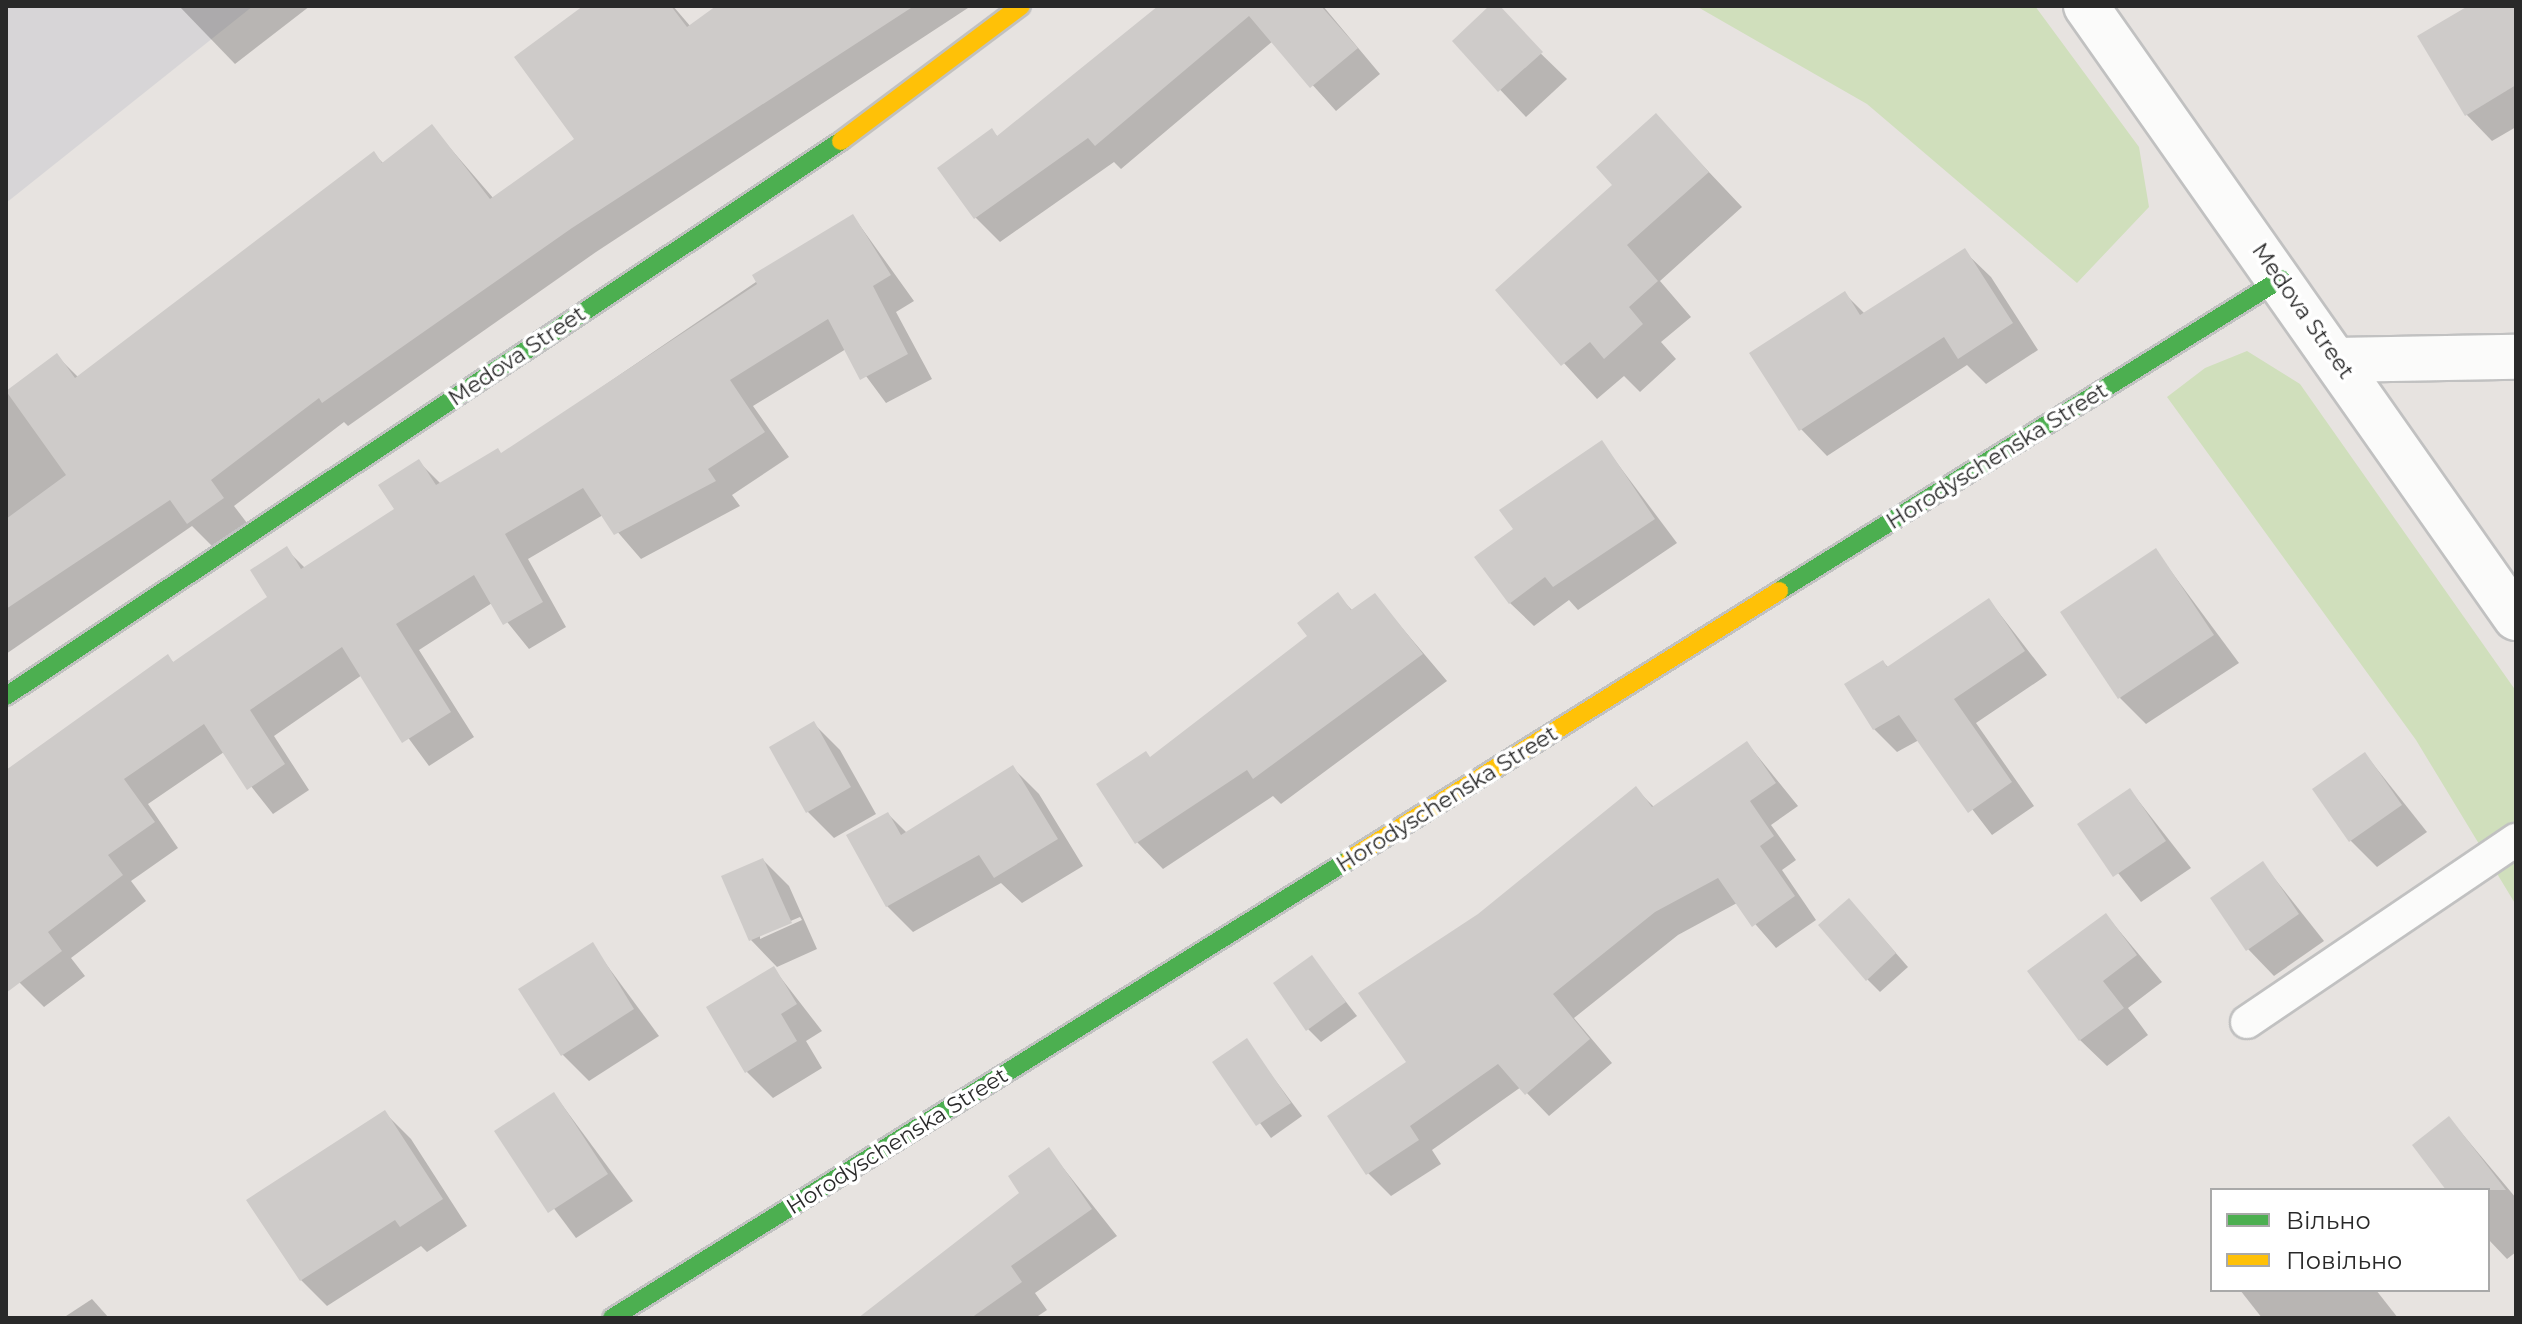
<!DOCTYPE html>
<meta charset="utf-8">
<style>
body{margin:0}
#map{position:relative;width:2522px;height:1324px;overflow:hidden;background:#e7e3e0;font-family:Montserrat,sans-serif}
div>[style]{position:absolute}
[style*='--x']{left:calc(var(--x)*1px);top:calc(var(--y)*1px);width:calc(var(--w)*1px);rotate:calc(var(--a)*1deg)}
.industrial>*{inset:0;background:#d7d5d7}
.green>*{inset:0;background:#d0dfbc}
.shadow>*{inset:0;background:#0003}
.building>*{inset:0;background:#cecbc9}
.roads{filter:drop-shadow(2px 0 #c1c1c1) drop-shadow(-2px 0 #c1c1c1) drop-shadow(0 2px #c1c1c1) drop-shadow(0 -2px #c1c1c1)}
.lane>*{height:32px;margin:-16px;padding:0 16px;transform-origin:16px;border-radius:16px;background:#fbfbfa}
.street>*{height:44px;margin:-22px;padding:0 22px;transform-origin:22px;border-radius:22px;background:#fbfbfa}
.fast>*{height:18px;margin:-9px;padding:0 9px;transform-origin:9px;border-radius:9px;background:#4caf50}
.slow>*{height:18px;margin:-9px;padding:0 9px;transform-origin:9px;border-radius:9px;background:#ffc107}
span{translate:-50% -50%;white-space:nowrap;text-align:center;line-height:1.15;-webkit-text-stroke:7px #fff;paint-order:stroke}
.street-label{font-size:22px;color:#292929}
.frame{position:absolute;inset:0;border:8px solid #292929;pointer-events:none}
.legend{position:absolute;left:2210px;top:1188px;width:280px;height:104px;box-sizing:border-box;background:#fff;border:2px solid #a9a9a9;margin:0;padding:10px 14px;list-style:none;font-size:24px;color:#292929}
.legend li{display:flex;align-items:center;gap:16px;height:40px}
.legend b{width:40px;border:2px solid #a9a9a9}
</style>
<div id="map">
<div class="industrial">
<div style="clip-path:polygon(6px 6px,253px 6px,6px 203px)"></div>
</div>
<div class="green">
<div style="clip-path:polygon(1696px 6px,2035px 6px,2139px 147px,2149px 207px,2077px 283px,1867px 104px)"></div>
<div style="clip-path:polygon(2247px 351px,2300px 384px,2516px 691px,2516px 905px,2416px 740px,2167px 397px,2205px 368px)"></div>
</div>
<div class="shadow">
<div style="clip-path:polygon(179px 6px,310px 6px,235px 64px)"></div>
<div style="clip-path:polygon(586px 6px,673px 6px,691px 27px,719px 6px,971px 6px,596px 252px,348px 426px,344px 422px,234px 506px,247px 523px,213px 547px,192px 526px,6px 654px,6px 392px,57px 356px,79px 378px,374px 154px,384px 164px,432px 127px,494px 199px,577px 140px)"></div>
<div style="clip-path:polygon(1162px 6px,1323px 6px,1380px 74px,1336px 111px,1273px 41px,1121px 169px,1114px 162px,1000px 242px,975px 217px,992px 131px,998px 137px)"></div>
<div style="clip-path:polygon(1492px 6px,1567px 79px,1526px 117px,1454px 41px)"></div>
<div style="clip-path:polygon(2472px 6px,2516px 6px,2516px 127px,2492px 141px,2466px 114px)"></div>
<div style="clip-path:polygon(1656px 116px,1742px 207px,1660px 281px,1691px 317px,1661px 342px,1676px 359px,1640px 392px,1624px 376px,1597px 399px,1497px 290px,1615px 185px)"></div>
<div style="clip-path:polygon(853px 216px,914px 301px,896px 312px,932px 379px,886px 403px,846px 349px,753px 406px,789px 457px,732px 495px,740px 506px,641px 559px,603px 515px,528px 559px,566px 627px,529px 649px,492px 603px,419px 650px,474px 737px,429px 766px,362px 675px,274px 736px,309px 790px,273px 814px,224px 752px,148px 804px,178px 848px,131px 881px,146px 901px,71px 958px,85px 976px,44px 1007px,20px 983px,6px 965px,6px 792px,168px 657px,175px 664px,270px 598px,286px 549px,306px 569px,396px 510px,418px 461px,441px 484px,502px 455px)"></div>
<div style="clip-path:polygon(1964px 251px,1991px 277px,2038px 350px,1986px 384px,1967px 365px,1827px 456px,1801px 429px,1844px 293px,1865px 314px)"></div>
<div style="clip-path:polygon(1602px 443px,1677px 543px,1578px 610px,1569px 600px,1534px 626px,1510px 603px,1515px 529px)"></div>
<div style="clip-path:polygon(2156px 551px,2239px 663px,2146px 724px,2120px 698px)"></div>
<div style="clip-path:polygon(1337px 595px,1353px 611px,1375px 596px,1447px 681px,1281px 804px,1273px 796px,1163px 869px,1137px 842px,1151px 759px,1310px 636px)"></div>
<div style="clip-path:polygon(1989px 600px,2047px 675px,1976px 723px,2034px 806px,1992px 835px,1919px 740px,1897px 752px,1874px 729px,1883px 662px,1889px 668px)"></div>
<div style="clip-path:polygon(814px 724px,840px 750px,876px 814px,834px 838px,808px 812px)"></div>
<div style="clip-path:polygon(1747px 743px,1798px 806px,1771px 825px,1796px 860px,1782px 870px,1816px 920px,1776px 948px,1737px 903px,1678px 935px,1574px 1018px,1612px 1063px,1549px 1116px,1521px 1087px,1432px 1150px,1441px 1164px,1391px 1196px,1368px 1173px,1409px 1063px,1479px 915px,1636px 789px,1655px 808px)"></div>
<div style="clip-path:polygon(2365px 754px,2427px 832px,2377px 867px,2350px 840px)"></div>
<div style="clip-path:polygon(1013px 768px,1039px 794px,1083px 866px,1022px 903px,1001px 883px,913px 932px,887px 906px,888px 814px,907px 833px)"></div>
<div style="clip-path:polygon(2130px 790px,2191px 868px,2141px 902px,2080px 825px)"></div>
<div style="clip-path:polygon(evenodd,763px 860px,789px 886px,817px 949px,777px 967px,751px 940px,724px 877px,763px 860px,800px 917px,802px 920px,760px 939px,760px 934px,800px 917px)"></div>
<div style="clip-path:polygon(2263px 864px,2324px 941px,2274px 976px,2248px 949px)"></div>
<div style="clip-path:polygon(1862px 914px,1908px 967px,1880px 992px,1867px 979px)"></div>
<div style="clip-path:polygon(2106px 915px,2162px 982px,2128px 1008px,2148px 1035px,2107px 1066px,2080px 1040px)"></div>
<div style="clip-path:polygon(592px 945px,659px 1036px,589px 1081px,562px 1054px)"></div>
<div style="clip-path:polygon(1312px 958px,1357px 1016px,1321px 1042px,1308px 1029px)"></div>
<div style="clip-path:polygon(774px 969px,822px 1031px,806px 1041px,822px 1068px,773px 1098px,747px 1072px)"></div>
<div style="clip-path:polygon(1246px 1041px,1302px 1116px,1271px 1138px,1215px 1062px)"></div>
<div style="clip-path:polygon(554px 1094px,633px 1201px,576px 1238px,496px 1131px)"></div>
<div style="clip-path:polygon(385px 1113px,411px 1139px,467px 1226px,427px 1252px,421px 1246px,327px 1306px,301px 1280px)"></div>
<div style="clip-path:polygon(2449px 1118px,2516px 1198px,2516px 1252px,2507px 1259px,2488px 1239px,2488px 1190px,2449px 1190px)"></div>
<div style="clip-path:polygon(1049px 1150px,1117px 1236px,1035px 1293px,1047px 1310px,1035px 1318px,861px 1318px,1022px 1193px)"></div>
<div style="clip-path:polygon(2240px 1290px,2376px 1290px,2398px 1318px,2262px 1318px)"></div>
<div style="clip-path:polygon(92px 1299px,109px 1318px,63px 1318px)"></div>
</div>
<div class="building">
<div style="clip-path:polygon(583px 6px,671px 6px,687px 27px,716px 6px,914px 6px,572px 228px,322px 403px,319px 398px,211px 480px,224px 498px,187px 524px,170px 500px,6px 609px,6px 519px,66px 475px,6px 391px,57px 353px,75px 378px,374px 151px,382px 163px,432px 124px,490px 199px,574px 139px,514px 57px)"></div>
<div style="clip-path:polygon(1158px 6px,1321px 6px,1358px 48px,1310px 88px,1249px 16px,1095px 146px,1088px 138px,974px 219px,937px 168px,992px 128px,997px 136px)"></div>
<div style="clip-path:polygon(1489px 6px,1500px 6px,1543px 52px,1498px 92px,1452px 41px)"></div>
<div style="clip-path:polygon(2468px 6px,2516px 6px,2516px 85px,2465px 116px,2417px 36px)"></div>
<div style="clip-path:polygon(1656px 113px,1709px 172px,1627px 245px,1658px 281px,1629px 307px,1643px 324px,1604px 359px,1590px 342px,1561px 366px,1495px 290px,1612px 185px,1596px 167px)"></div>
<div style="clip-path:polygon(853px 214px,891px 275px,873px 286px,908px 354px,860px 380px,828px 319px,730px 380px,765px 432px,708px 469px,716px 481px,614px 535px,583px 488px,505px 534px,543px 602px,503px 625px,474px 575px,396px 624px,451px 712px,402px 743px,342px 647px,250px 710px,285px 764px,247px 790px,204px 724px,124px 779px,155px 822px,108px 855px,123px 875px,48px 932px,62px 951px,6px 993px,6px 770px,168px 654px,173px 662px,267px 597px,250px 570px,287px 546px,301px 569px,394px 509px,378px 485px,419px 459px,436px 485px,498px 448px,501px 453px,757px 284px,752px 275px)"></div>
<div style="clip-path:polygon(1965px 248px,2013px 323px,1958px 359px,1944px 337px,1799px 431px,1749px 353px,1845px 291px,1860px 315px)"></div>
<div style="clip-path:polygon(1602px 440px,1655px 519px,1553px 587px,1545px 577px,1509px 604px,1474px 557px,1513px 529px,1499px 510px)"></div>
<div style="clip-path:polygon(2156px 548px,2214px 635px,2118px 699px,2060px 612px)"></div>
<div style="clip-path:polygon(1338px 592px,1351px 610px,1375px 593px,1423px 654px,1253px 779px,1247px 770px,1135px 844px,1096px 784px,1146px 751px,1150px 757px,1307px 636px,1297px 623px)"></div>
<div style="clip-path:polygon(1989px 598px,2025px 651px,1954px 699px,2012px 782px,1968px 813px,1899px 715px,1873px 730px,1844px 684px,1883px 660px,1887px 667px)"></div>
<div style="clip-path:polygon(814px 721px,851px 787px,806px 813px,769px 747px)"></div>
<div style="clip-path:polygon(1747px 741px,1776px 783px,1750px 801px,1774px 836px,1760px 846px,1795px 896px,1752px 927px,1718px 878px,1655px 912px,1553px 994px,1590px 1039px,1525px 1095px,1498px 1064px,1410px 1126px,1419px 1140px,1366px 1175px,1327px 1116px,1406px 1062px,1358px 993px,1478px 914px,1636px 786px,1652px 807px)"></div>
<div style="clip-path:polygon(2365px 752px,2402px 805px,2349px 842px,2312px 789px)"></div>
<div style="clip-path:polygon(1013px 765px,1058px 839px,994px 878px,979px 855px,886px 907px,846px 835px,888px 812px,901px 835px)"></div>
<div style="clip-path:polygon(2130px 788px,2166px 841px,2113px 877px,2077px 824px)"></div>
<div style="clip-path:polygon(763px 858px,792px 923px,749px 941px,721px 876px)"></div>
<div style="clip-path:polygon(2263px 861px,2299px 914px,2246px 951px,2210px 898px)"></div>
<div style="clip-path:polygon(1849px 898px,1896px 953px,1866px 981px,1818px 925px)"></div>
<div style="clip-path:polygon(2106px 913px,2137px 955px,2103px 981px,2124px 1008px,2079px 1041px,2027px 971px)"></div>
<div style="clip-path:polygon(593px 942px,634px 1009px,561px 1056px,518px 989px)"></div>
<div style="clip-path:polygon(1312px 955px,1346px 1002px,1306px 1031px,1273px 983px)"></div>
<div style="clip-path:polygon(774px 966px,797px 1004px,781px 1014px,797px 1041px,745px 1073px,706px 1007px)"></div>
<div style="clip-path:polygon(1247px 1038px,1291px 1103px,1256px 1126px,1212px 1062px)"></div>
<div style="clip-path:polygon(554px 1092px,608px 1174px,548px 1213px,494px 1131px)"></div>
<div style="clip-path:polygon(385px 1110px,443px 1199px,400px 1227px,395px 1220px,300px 1281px,246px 1200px)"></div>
<div style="clip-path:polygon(2449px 1116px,2506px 1190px,2446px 1190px,2412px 1145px)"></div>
<div style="clip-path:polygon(1049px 1147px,1092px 1209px,1011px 1266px,1022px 1282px,971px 1318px,858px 1318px,1019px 1193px,1008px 1176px)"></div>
</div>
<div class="roads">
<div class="lane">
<div style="--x:2247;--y:1022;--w:325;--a:-34.1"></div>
</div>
<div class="street">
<div style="--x:2086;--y:6;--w:748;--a:54.91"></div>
<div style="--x:2336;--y:360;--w:180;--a:-1"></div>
</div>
<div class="fast">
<div style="--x:1779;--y:591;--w:591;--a:-31.86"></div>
<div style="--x:6;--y:696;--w:1003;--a:-33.61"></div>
<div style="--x:612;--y:1318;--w:869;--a:-31.88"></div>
</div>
<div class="slow">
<div style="--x:841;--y:141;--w:225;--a:-36.9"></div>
<div style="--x:1350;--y:859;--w:506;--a:-31.99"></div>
</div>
</div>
<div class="street-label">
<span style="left:2303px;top:311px;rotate:55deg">Medova Street</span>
<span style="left:517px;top:356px;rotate:-34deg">Medova Street</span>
<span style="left:1997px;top:456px;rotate:-32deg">Horodyschenska Street</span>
<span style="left:1447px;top:799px;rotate:-32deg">Horodyschenska Street</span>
<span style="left:897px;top:1141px;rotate:-32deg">Horodyschenska Street</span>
</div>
<div class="frame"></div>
<ul class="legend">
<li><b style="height:10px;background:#4caf50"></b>Вільно</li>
<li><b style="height:10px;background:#ffc107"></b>Повільно</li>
</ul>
</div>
